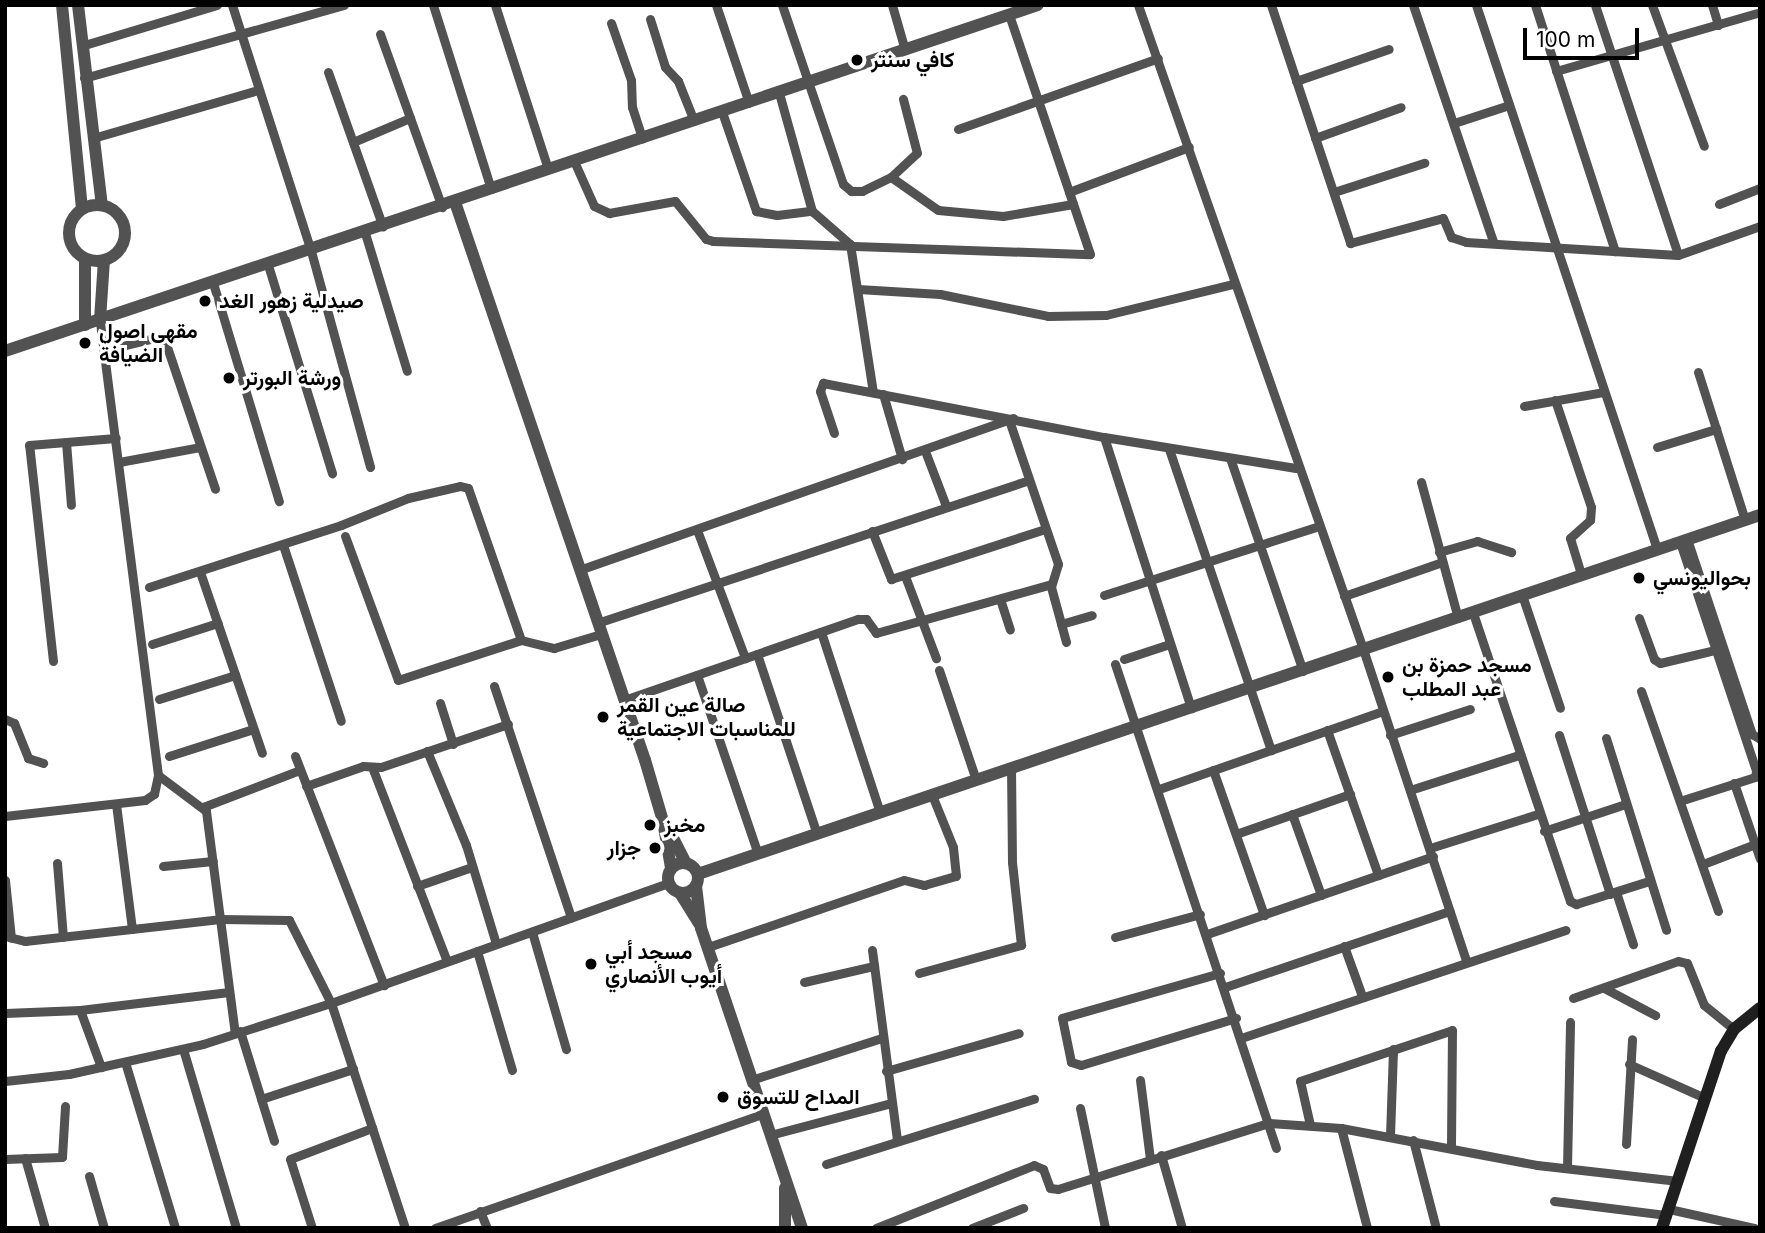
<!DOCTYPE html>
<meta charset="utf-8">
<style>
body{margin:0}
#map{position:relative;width:1765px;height:1233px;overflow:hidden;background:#fff;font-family:Inter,Vazirmatn,sans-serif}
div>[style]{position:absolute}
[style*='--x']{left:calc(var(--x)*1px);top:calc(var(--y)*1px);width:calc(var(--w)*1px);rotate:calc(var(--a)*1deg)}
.minor>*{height:9px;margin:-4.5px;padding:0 4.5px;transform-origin:4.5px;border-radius:4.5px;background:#525252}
.tertiary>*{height:12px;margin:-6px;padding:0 6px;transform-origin:6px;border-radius:6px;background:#525252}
.tertiary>.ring{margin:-6px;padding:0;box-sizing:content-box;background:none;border:12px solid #525252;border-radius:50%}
.secondary>*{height:12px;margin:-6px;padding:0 6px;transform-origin:6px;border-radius:6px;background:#1f1f1f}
.dots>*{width:19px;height:19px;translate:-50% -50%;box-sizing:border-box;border:4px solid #fff;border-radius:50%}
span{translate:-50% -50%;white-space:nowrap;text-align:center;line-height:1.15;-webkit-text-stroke:6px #fff;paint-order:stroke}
.poi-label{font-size:21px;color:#000;font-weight:700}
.left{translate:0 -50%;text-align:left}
.right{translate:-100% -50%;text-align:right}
.frame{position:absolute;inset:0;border:7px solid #000;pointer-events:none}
.scale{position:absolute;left:1523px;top:28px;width:116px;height:32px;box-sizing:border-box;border:4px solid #000;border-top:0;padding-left:9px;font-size:21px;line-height:24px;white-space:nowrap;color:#000;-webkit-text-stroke:5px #fff;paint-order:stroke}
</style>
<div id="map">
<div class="minor">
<div style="--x:232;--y:5;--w:258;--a:72.2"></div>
<div style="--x:311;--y:251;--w:224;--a:74.7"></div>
<div style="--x:433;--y:5;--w:193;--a:72.5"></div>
<div style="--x:495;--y:5;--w:172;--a:72.1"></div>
<div style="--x:716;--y:5;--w:103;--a:71.4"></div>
<div style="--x:782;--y:5;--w:189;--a:71.2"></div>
<div style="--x:843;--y:184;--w:11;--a:41"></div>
<div style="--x:851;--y:191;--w:11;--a:0"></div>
<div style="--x:862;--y:191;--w:32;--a:-26"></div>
<div style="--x:891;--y:177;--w:35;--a:-43"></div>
<div style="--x:917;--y:153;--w:56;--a:-104.5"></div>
<div style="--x:892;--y:5;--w:47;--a:73.9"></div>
<div style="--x:1138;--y:5;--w:682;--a:70.74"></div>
<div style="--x:1363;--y:649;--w:328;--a:71.7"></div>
<div style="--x:1271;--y:5;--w:251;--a:71.6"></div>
<div style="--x:1350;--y:243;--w:96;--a:-15"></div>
<div style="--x:1443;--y:218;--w:21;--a:67"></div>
<div style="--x:1451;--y:237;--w:16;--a:18"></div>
<div style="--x:1466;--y:242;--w:212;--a:3.5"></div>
<div style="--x:1678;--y:255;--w:87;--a:-19.5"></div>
<div style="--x:1413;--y:5;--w:250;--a:71.3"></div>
<div style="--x:1476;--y:5;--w:573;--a:71.6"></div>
<div style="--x:1535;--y:5;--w:259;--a:72"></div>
<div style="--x:1595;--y:5;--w:263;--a:71.6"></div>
<div style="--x:1652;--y:5;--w:150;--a:69.8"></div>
<div style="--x:1712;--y:5;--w:21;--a:73"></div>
<div style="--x:650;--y:19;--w:50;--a:72.6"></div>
<div style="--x:665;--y:67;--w:19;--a:47"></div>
<div style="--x:678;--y:81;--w:43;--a:68.2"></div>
<div style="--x:611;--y:23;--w:60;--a:70.7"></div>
<div style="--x:631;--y:80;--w:27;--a:88"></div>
<div style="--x:632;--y:107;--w:33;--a:72"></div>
<div style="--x:380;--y:34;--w:184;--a:70.3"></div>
<div style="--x:81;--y:46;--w:142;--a:-16.8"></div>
<div style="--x:1556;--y:71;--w:212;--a:-16.1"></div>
<div style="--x:328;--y:72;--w:164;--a:70.5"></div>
<div style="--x:84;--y:78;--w:270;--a:-15.7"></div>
<div style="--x:1296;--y:81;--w:98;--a:-19"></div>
<div style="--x:779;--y:93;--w:123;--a:74.4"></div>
<div style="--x:812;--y:211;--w:50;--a:41"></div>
<div style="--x:850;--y:244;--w:150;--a:81.2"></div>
<div style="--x:722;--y:112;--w:105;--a:71"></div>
<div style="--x:756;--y:211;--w:21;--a:11"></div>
<div style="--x:777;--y:215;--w:35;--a:-7"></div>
<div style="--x:1454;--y:123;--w:58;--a:-18.1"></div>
<div style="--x:958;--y:129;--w:212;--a:-19.5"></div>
<div style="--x:93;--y:138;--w:172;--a:-16.2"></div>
<div style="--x:1315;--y:138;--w:91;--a:-19.8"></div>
<div style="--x:353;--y:142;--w:62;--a:-22.8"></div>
<div style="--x:574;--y:161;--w:49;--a:66"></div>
<div style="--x:594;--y:206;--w:17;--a:25"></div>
<div style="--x:609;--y:213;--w:67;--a:-10.3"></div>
<div style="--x:675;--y:201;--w:49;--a:50.8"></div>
<div style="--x:706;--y:239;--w:7;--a:16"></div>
<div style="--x:713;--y:241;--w:377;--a:2"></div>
<div style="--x:1090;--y:254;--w:252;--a:-108.7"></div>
<div style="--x:891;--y:177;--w:57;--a:35.1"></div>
<div style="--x:938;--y:210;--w:65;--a:5.3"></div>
<div style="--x:1003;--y:216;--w:71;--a:-9.7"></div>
<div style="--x:1069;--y:192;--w:128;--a:-20.6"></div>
<div style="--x:1334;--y:192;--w:95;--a:-17.9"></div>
<div style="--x:1719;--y:204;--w:44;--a:-21.3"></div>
<div style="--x:365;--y:233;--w:144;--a:73.1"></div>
<div style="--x:268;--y:265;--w:218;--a:72.9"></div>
<div style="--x:213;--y:283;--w:228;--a:73.2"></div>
<div style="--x:858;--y:289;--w:82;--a:3.5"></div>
<div style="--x:940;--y:294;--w:110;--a:11.5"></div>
<div style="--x:1048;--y:316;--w:58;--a:-1"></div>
<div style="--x:1106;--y:315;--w:131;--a:-13.7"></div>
<div style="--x:122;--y:346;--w:38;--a:-14"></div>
<div style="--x:159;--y:337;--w:7;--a:34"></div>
<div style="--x:165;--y:341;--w:156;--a:71.3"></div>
<div style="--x:1698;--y:372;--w:155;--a:72.4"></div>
<div style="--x:883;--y:394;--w:68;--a:73.7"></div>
<div style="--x:1555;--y:400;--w:113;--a:71.4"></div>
<div style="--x:1591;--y:507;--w:13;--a:94"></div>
<div style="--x:1590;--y:520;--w:27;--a:138"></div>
<div style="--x:1570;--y:538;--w:39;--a:73"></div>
<div style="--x:1524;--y:406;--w:80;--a:-10"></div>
<div style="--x:1009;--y:420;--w:152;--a:71.2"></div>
<div style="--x:1058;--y:564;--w:24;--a:107"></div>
<div style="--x:1051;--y:587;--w:57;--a:74.7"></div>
<div style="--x:834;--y:433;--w:44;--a:-108.4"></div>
<div style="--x:820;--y:391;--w:9;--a:-69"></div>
<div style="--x:823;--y:383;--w:286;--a:10.9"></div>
<div style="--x:1104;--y:437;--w:194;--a:9.2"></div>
<div style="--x:1104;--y:437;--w:285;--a:72.2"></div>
<div style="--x:66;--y:442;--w:63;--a:85.5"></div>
<div style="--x:1657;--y:447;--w:62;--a:-17"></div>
<div style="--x:1169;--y:449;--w:318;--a:71.3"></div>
<div style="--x:925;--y:451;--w:59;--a:69.1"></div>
<div style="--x:1230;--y:458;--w:225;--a:71.1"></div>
<div style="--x:119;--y:462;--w:82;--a:-10.5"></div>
<div style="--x:1421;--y:482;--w:141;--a:74.8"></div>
<div style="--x:697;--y:530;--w:137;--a:69.4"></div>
<div style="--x:872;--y:531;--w:52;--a:68.4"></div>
<div style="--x:891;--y:579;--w:162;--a:-18"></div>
<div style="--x:345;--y:536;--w:153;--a:69.8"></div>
<div style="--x:398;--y:680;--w:129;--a:-18"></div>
<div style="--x:521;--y:640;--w:34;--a:14"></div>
<div style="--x:554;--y:648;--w:49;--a:-16.6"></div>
<div style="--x:1687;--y:539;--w:206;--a:71.6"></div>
<div style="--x:1752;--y:734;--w:9;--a:32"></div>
<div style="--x:1680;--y:542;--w:241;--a:71.6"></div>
<div style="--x:1756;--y:771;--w:6;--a:99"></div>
<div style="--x:1755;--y:777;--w:79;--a:162.3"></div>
<div style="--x:283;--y:545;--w:185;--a:71.8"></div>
<div style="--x:1439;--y:552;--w:40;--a:-16"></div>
<div style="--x:1477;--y:541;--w:36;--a:18"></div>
<div style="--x:579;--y:570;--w:460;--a:-19.3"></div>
<div style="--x:200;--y:572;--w:191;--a:71.1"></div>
<div style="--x:905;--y:576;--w:88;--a:69.3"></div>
<div style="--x:149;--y:587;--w:202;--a:-17.9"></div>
<div style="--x:341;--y:525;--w:72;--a:-21.9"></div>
<div style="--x:408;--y:498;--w:53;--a:-13"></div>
<div style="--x:460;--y:486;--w:8;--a:14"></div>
<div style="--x:468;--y:488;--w:161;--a:70.8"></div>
<div style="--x:1104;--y:595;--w:226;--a:-17.8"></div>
<div style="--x:1522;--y:595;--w:119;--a:71.4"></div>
<div style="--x:1344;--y:596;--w:104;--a:-19.1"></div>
<div style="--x:1000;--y:599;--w:32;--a:72"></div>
<div style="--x:1473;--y:613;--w:304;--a:71.4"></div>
<div style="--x:1570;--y:901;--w:7;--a:27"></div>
<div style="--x:1576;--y:904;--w:77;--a:-17.5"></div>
<div style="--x:1639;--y:618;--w:44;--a:69.9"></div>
<div style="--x:1654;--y:659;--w:7;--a:34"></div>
<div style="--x:1660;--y:663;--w:57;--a:-13.3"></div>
<div style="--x:597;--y:623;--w:453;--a:-18.3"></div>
<div style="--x:1061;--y:624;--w:32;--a:-16"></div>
<div style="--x:821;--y:632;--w:190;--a:71.9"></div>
<div style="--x:152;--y:644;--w:69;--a:-17.7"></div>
<div style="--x:757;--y:654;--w:190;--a:71.6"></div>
<div style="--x:1124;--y:659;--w:48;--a:-18.1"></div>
<div style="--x:53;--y:661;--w:217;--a:-96.3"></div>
<div style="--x:29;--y:445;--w:87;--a:-4.6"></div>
<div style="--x:1115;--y:664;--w:510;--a:71.6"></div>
<div style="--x:939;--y:670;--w:116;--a:71.4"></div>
<div style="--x:697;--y:675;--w:189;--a:71.2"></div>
<div style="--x:494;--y:686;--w:244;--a:71.6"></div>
<div style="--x:1641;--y:691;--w:233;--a:70.7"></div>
<div style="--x:159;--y:699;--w:80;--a:-17.5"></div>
<div style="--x:624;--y:700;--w:248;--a:-19.1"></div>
<div style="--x:858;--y:619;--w:8;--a:0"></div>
<div style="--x:866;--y:619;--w:17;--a:54"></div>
<div style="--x:876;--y:633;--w:182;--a:-15.6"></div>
<div style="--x:440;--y:703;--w:43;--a:72.4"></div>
<div style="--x:5;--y:719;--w:10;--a:24"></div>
<div style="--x:14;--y:723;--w:38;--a:68"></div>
<div style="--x:28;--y:758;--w:16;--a:18"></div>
<div style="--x:1327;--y:730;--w:154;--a:70.6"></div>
<div style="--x:1390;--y:735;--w:84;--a:-18"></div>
<div style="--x:1559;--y:735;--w:167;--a:72.2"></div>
<div style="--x:1606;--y:738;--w:201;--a:72.6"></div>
<div style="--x:427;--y:751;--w:102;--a:67.5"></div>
<div style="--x:466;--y:845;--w:103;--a:73.1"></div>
<div style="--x:169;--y:756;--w:88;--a:-17.8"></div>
<div style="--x:295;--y:756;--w:246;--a:68.8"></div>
<div style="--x:372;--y:767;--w:208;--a:68.9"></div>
<div style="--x:1213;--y:770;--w:154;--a:70.6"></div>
<div style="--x:158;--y:775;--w:60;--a:36.9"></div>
<div style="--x:206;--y:811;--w:224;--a:82.6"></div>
<div style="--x:1734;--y:783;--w:80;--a:71.1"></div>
<div style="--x:306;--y:786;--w:60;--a:-19.3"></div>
<div style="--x:363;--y:766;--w:18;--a:3"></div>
<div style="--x:381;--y:767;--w:134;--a:-18.7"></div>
<div style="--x:1159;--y:789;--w:237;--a:-19.2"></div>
<div style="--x:1410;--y:790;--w:114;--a:-17.8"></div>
<div style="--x:116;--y:804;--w:126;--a:82.7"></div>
<div style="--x:203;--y:807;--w:104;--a:-20.9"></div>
<div style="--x:1292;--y:814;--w:86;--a:70.3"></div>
<div style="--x:5;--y:816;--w:141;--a:-6.5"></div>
<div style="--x:145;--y:800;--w:11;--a:-34"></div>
<div style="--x:154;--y:794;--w:19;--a:-78"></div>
<div style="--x:158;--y:775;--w:459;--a:-97.3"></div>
<div style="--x:1544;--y:831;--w:85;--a:-18.4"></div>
<div style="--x:1236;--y:834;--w:121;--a:-19.3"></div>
<div style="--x:1430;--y:848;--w:113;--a:-17.5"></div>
<div style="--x:57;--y:863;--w:74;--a:85.4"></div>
<div style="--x:1703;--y:864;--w:56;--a:-21"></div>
<div style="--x:163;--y:866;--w:50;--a:-5.7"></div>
<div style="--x:5;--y:880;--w:58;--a:84.1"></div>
<div style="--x:417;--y:886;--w:58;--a:-19.1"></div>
<div style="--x:1616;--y:892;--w:55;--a:71.9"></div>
<div style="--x:532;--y:932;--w:122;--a:73.8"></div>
<div style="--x:1207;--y:934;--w:239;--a:-19"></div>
<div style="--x:5;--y:936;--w:21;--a:14"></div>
<div style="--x:25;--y:941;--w:196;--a:-6.4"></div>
<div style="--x:220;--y:919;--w:69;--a:0.8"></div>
<div style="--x:289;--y:920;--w:93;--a:63.2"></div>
<div style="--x:331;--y:1003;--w:237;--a:71.8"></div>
<div style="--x:1115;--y:937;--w:88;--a:-15.1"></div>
<div style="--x:1344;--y:946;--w:53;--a:70.2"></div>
<div style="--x:708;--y:947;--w:207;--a:-18.9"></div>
<div style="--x:904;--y:880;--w:21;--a:14"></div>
<div style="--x:924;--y:885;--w:33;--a:-16"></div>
<div style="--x:956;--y:876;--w:29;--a:-96"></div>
<div style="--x:953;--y:847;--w:56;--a:-112"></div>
<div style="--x:872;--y:950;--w:192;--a:82.5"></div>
<div style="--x:477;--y:951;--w:124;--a:73.6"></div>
<div style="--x:919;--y:973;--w:106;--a:-15.4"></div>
<div style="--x:1021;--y:945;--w:83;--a:-96.2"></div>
<div style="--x:1012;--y:862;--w:94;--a:-90.6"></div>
<div style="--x:1220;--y:973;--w:164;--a:164.1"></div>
<div style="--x:1062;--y:1018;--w:45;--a:78.4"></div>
<div style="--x:1071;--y:1062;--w:10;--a:17"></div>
<div style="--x:1081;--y:1065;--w:162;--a:-16.9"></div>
<div style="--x:804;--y:982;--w:72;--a:-12.9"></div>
<div style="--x:1225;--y:987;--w:237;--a:-18.7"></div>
<div style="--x:1604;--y:988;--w:58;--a:27.9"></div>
<div style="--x:1573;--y:998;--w:111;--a:-19.4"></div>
<div style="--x:1678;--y:961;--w:9;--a:13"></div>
<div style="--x:1687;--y:963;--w:45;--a:68"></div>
<div style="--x:1704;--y:1005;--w:38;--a:39"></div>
<div style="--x:80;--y:1010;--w:61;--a:69.8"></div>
<div style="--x:5;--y:1013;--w:75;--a:-2.3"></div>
<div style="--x:80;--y:1010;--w:150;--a:-6.9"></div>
<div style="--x:240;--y:1031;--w:115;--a:72.8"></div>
<div style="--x:1241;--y:1038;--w:342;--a:-18.4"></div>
<div style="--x:183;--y:1049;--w:187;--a:73.5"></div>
<div style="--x:125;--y:1062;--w:173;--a:73.2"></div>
<div style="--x:1629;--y:1064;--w:83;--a:24.1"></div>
<div style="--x:886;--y:1071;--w:138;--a:-15.9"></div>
<div style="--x:751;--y:1080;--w:138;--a:-17.8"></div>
<div style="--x:1140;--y:1080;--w:80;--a:82.8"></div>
<div style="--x:5;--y:1081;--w:64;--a:-6.2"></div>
<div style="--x:69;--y:1074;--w:137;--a:-12.6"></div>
<div style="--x:203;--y:1044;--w:134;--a:-17.8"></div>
<div style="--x:331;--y:1003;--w:358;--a:-19.6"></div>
<div style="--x:261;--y:1099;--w:97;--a:-18.1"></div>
<div style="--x:1080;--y:1108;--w:123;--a:78.2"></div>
<div style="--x:1310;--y:1125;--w:45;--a:-102.8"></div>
<div style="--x:1300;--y:1081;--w:160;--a:-18.5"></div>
<div style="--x:1452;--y:1030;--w:117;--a:90.5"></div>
<div style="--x:1341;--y:1128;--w:103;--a:75.4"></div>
<div style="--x:770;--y:1135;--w:125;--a:-14.8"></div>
<div style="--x:1390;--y:1136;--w:87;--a:-88"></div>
<div style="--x:1413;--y:1140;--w:91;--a:75.4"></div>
<div style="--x:1626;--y:1144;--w:105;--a:-86.7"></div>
<div style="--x:1161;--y:1155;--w:76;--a:74"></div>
<div style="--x:25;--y:1158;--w:73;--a:74.1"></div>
<div style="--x:5;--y:1159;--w:57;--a:-2"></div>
<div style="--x:62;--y:1157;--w:51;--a:-86.6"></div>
<div style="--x:826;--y:1164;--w:218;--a:-17.4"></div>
<div style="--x:1567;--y:1168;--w:146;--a:-88.8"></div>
<div style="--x:89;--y:1176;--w:54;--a:73.9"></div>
<div style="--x:1554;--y:1201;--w:114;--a:7.1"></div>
<div style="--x:1669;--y:1209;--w:88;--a:12.5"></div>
<div style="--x:480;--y:1211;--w:18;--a:68"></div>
<div style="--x:312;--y:1228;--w:72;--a:-107.7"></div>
<div style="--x:290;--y:1159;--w:88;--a:-20.7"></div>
<div style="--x:435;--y:1228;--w:347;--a:-19.2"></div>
<div style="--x:876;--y:1228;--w:170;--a:-21.7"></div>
<div style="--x:1034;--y:1165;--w:10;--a:24"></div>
<div style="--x:1043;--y:1169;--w:20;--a:70"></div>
<div style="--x:1050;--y:1188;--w:8;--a:7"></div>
<div style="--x:1058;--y:1189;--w:221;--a:-17.4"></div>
<div style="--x:1269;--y:1123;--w:72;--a:4"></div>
<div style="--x:1341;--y:1128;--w:199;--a:10.7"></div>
<div style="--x:1537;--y:1165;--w:142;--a:6.5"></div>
<div style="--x:972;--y:1228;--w:55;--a:-21.4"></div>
</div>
<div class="tertiary">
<div style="--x:62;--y:5;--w:204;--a:84.4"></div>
<div style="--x:78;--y:5;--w:201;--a:83.2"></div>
<div style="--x:455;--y:202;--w:589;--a:71.2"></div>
<div style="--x:645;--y:760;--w:64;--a:73.6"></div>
<div style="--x:663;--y:821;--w:48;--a:80.3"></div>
<div class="ring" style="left:69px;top:205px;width:44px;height:44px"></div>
<div style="--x:100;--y:320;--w:60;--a:-86.2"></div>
<div style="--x:85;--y:325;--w:66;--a:-90"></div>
<div style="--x:5;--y:351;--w:1089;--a:-18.52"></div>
<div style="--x:669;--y:830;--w:37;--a:63"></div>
<div class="ring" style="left:668px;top:863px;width:18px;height:18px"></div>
<div style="--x:698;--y:874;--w:1121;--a:-18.68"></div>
<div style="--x:696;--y:886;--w:42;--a:83.2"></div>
<div style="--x:701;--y:928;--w:317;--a:71.4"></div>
<div style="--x:680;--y:893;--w:36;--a:58"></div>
<div style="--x:785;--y:1228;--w:40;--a:-90"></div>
</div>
<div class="secondary">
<div style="--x:1662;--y:1228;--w:187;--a:-71.6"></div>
<div style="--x:1721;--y:1051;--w:26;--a:-59"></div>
<div style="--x:1734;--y:1029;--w:33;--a:-39"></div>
</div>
<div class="dots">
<div style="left:857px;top:60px;background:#000"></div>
<div style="left:205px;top:301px;background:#000"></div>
<div style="left:85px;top:343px;background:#000"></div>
<div style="left:229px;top:378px;background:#000"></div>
<div style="left:1639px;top:578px;background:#000"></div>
<div style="left:1388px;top:677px;background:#000"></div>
<div style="left:603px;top:717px;background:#000"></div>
<div style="left:650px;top:825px;background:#000"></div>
<div style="left:655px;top:848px;background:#000"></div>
<div style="left:591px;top:964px;background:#000"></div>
<div style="left:723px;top:1097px;background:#000"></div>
</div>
<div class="poi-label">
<span class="left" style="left:871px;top:60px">كافي سنتر</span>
<span class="left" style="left:219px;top:301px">صيدلية زهور الغد</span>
<span class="left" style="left:99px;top:343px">مقهى اصول<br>الضيافة</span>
<span class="left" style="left:243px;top:378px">ورشة البورتر</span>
<span class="left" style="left:1653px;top:578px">بحواليونسي</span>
<span class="left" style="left:1402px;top:677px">مسجد حمزة بن<br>عبد المطلب</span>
<span class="left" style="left:617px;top:717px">صالة عين القمر<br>للمناسبات الاجتماعية</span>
<span class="left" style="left:664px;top:825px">مخبز</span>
<span class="right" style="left:641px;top:848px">جزار</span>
<span class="left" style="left:605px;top:964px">مسجد أبي<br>أيوب الأنصاري</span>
<span class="left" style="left:737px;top:1097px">المداح للتسوق</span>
</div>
<div class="frame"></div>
<div class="scale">100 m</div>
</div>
